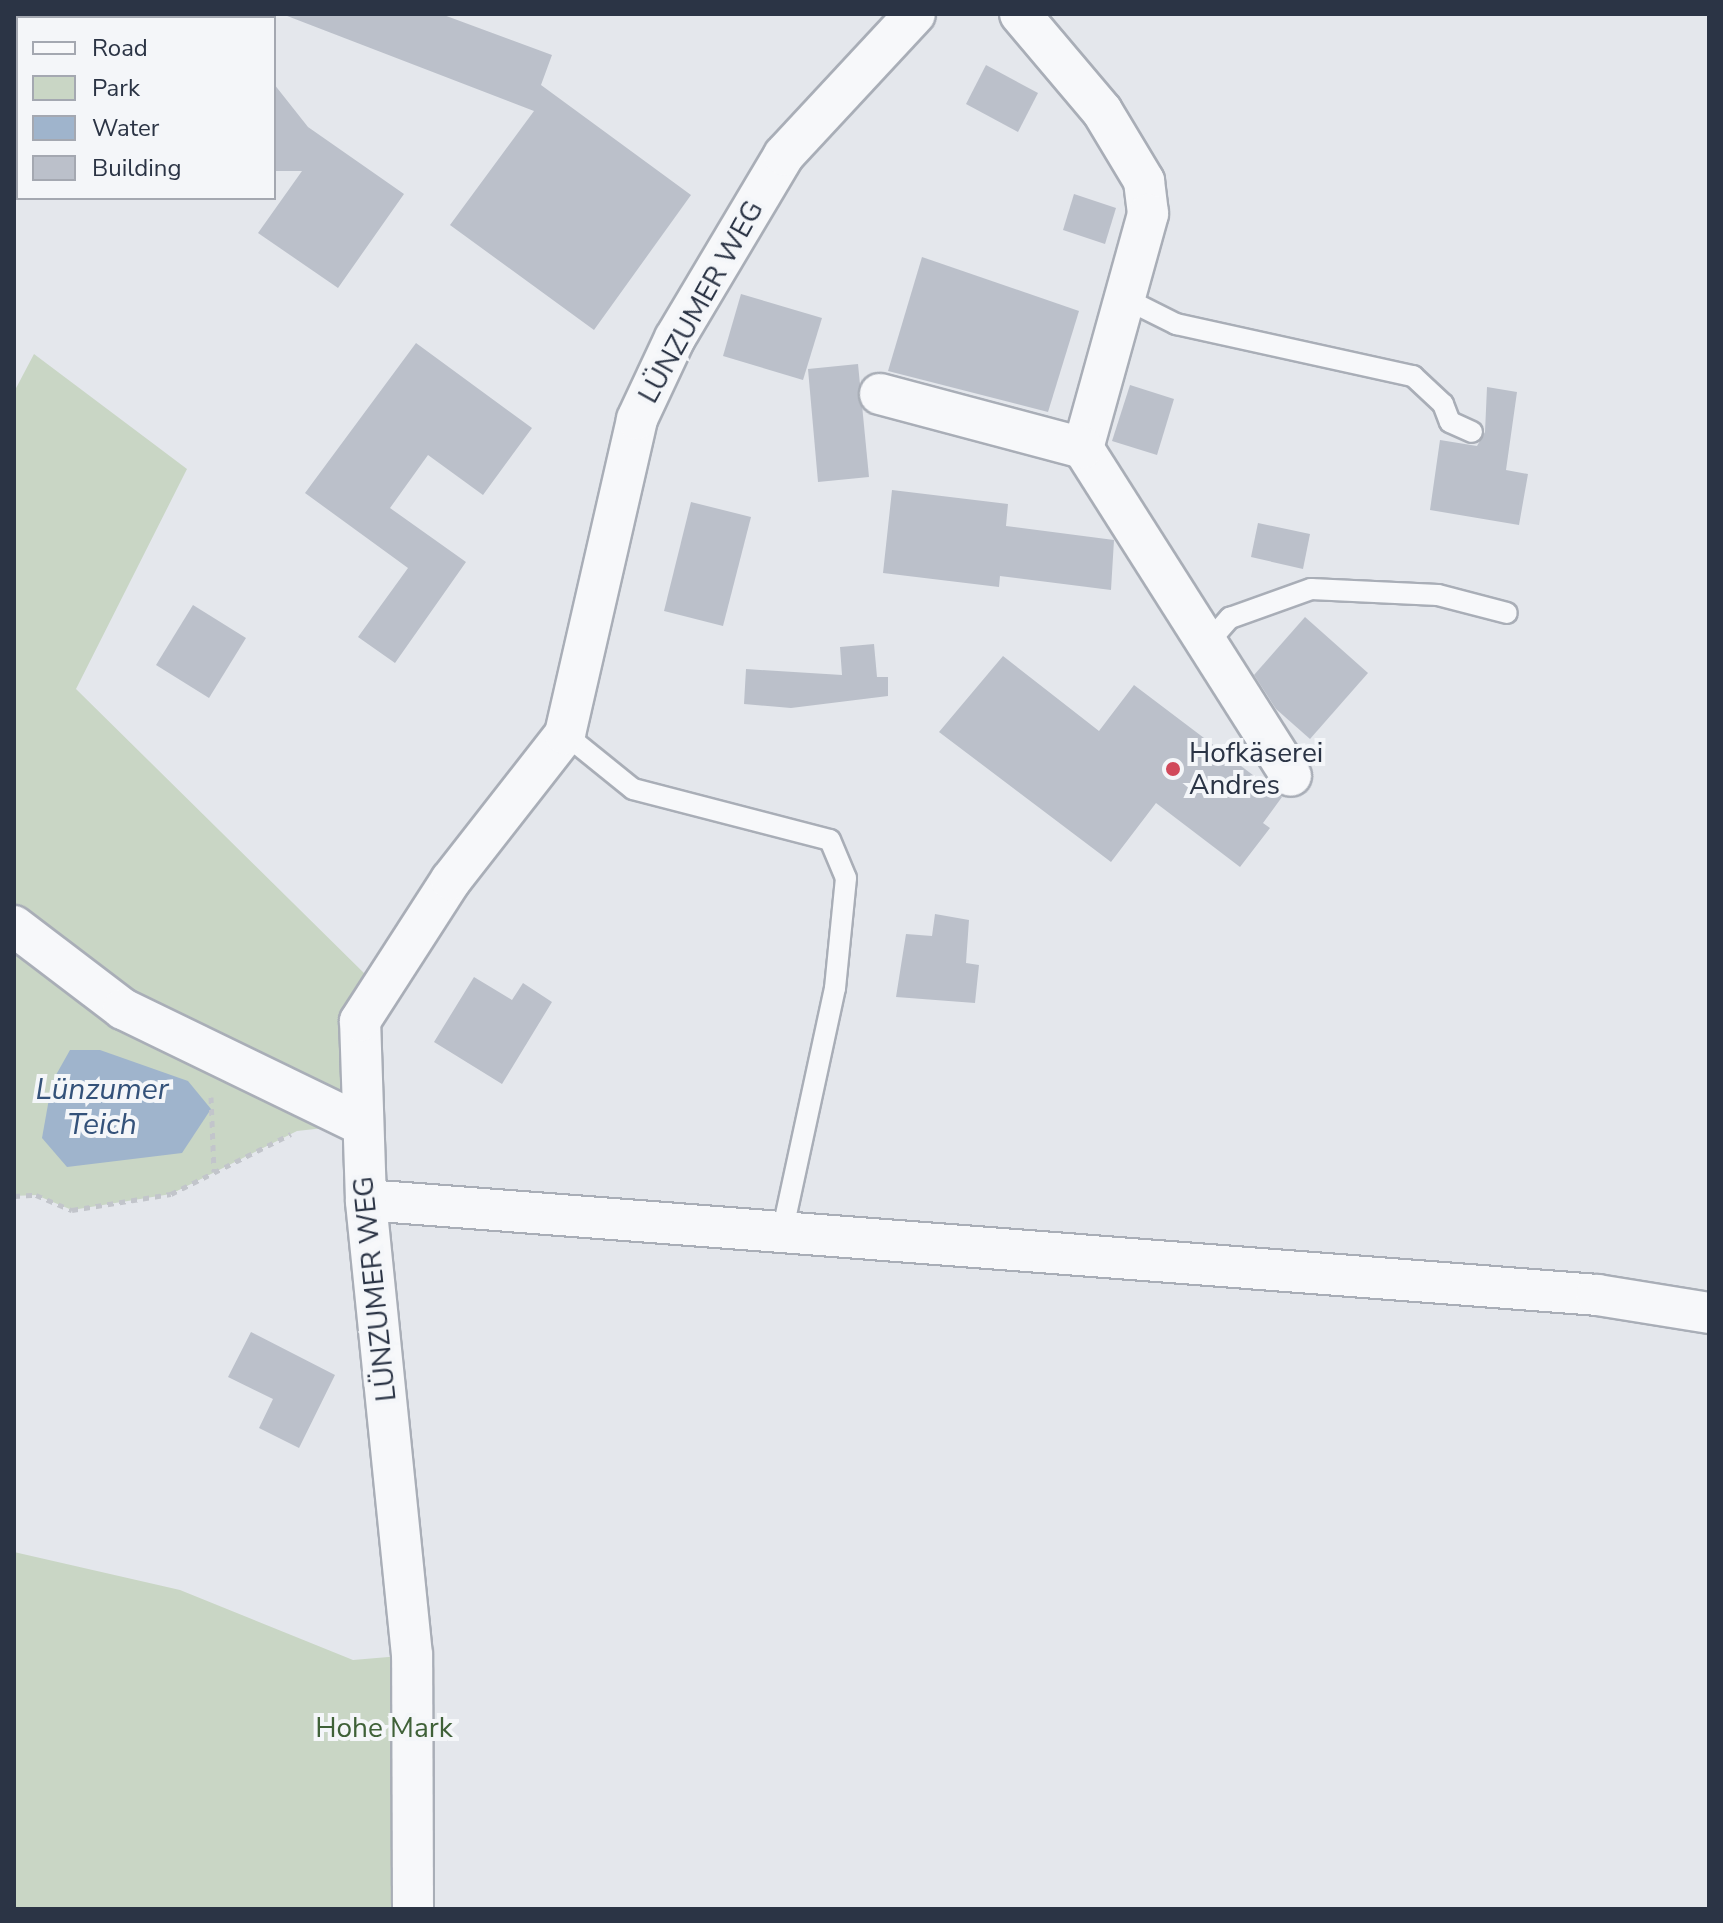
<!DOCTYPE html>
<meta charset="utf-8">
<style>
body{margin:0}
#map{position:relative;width:1723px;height:1923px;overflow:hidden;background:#e4e7ec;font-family:"Nunito Sans",sans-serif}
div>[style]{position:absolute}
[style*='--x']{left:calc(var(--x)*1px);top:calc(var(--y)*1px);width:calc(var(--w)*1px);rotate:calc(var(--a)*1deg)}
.green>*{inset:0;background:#c9d6c5}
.water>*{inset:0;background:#9fb4cc}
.building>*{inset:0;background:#bbc0ca}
.path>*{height:5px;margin-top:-2.5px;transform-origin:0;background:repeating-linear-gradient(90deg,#c2c5cb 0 6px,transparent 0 12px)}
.roads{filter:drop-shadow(2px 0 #a9aeb7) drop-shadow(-2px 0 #a9aeb7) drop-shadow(0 2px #a9aeb7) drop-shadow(0 -2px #a9aeb7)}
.service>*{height:20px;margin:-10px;padding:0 10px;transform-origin:10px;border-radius:10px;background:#f7f8fa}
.minor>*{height:40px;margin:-20px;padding:0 20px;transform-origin:20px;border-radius:20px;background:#f7f8fa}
.dots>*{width:22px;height:22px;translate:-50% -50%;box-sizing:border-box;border:4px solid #f4f6f9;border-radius:50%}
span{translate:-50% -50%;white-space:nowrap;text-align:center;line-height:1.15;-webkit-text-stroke:8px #f4f6f9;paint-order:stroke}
.street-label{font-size:28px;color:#2b3445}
.poi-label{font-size:28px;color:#2b3445}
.left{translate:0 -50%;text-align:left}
.park-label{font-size:28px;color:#3f6138}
.water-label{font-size:30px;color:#34527a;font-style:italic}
.frame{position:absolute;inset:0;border:16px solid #2b3445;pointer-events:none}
.legend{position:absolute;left:16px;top:16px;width:260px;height:184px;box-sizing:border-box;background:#f4f6f9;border:2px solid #a4a8b1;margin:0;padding:10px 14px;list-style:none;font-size:24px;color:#2b3445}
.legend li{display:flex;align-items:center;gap:16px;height:40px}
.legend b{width:40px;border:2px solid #a4a8b1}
</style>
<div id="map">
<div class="green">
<div style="clip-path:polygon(34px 354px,187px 469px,76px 689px,369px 978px,360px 1124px,297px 1131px,171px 1194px,72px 1210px,36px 1195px,14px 1196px,14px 392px)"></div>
<div style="clip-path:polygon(14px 1552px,180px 1590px,353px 1660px,412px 1655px,413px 1909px,14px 1909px)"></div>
</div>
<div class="water">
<div style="clip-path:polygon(70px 1050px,100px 1050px,188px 1081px,211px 1109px,182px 1153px,67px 1167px,42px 1138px,52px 1082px)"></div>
</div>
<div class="building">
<div style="clip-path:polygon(282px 14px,441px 14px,552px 55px,541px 85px,691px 195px,594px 330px,450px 225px,534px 111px)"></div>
<div style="clip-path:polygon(986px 65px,1038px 93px,1018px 132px,966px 104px)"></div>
<div style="clip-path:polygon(274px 84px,308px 127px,404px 194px,338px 288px,258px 233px,302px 171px,274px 171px)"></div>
<div style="clip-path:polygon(1074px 194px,1116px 208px,1105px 244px,1063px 230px)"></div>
<div style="clip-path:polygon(922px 257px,1079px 311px,1048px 412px,888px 371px)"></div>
<div style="clip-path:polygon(741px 294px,822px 318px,803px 380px,723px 356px)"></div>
<div style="clip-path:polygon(416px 343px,532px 428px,483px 495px,428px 455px,390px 508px,466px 562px,395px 663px,358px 637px,408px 568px,305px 493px)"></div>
<div style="clip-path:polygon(858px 364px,869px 477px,818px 482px,808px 369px)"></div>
<div style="clip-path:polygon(1130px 385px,1174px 399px,1157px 455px,1112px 441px)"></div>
<div style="clip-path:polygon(1487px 387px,1517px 392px,1506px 470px,1528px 474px,1519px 525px,1430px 510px,1440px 440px,1477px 446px,1485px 432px)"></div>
<div style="clip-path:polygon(892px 490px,1008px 504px,1006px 526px,1114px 540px,1111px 590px,1000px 576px,999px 587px,883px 573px)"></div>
<div style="clip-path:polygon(691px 502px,751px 517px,723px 626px,664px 611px)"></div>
<div style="clip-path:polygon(1258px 523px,1310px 534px,1303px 569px,1251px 557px)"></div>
<div style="clip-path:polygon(193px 605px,246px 638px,209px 698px,156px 665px)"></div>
<div style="clip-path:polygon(1305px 617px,1368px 673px,1310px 739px,1276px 709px,1254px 675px)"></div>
<div style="clip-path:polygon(874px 644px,877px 677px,888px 677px,888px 696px,791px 708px,744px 704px,746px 669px,842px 675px,840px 647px)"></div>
<div style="clip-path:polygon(1003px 656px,1099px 731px,1134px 685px,1282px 797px,1263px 823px,1270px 828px,1240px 867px,1156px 803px,1111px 862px,939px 732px)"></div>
<div style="clip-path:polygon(935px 914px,969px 920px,966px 963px,979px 965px,975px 1003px,896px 997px,906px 934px,932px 936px)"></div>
<div style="clip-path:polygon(474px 977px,512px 1000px,523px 983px,552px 1002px,502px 1084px,434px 1042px)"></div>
<div style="clip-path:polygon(251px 1332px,335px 1375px,299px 1448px,259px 1428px,273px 1399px,228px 1377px)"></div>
</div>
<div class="path">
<div style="--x:211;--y:1097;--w:75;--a:87.7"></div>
<div style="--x:14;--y:1196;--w:22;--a:-3"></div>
<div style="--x:36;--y:1195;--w:39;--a:23"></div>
<div style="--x:72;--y:1210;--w:100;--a:-9.2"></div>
<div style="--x:171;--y:1194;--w:134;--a:-26.6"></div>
</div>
<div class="roads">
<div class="service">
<div style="--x:1128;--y:300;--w:54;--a:26.6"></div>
<div style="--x:1176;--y:324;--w:243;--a:12.4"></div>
<div style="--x:1413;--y:376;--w:41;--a:43"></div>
<div style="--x:1443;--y:404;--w:19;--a:69"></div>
<div style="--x:1450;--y:422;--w:24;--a:24"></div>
<div style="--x:1207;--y:644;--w:35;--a:-49"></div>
<div style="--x:1230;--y:618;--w:86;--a:-19.7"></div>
<div style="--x:1311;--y:589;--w:127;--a:2.7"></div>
<div style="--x:1438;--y:595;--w:71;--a:14.6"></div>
<div style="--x:565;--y:734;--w:87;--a:39"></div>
<div style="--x:633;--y:789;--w:203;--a:14.5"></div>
<div style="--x:830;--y:840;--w:41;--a:67.2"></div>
<div style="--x:846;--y:878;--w:111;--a:95.7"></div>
<div style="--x:835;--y:988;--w:247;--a:102.2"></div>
</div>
<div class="minor">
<div style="--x:1020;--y:14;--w:127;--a:49.8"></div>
<div style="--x:1102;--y:111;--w:82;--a:59"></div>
<div style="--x:1144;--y:181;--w:33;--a:83"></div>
<div style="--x:1148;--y:214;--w:243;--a:105.5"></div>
<div style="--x:1083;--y:448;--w:388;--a:57.6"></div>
<div style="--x:880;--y:394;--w:210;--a:14.9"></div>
<div style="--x:14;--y:926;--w:137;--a:37.3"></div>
<div style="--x:123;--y:1009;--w:263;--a:25.9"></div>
<div style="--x:366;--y:1200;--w:1235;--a:4.41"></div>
<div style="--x:1597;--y:1295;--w:113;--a:9.1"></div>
<div style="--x:413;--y:1909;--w:254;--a:-90.2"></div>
<div style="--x:412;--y:1655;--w:457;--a:-95.8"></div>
<div style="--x:366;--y:1200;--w:179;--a:-91.9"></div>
<div style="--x:360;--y:1021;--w:168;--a:-57.2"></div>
<div style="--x:451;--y:880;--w:185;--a:-52"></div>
<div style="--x:565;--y:734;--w:323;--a:-77.1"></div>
<div style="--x:637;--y:419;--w:89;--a:-64.9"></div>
<div style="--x:675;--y:338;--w:213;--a:-59.2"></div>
<div style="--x:784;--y:155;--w:192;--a:-47.1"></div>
</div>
</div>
<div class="dots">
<div style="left:1173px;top:769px;background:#d1495b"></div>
</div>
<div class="street-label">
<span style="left:701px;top:302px;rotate:-61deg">LÜNZUMER WEG</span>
<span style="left:375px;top:1289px;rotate:-96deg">LÜNZUMER WEG</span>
</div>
<div class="poi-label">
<span class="left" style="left:1189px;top:769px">Hofkäserei<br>Andres</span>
</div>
<div class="park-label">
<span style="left:384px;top:1728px">Hohe Mark</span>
</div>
<div class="water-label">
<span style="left:102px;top:1107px">Lünzumer<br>Teich</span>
</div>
<div class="frame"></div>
<ul class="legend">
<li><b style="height:10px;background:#f7f8fa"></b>Road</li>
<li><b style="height:22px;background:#c9d6c5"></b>Park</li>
<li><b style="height:22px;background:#9fb4cc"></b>Water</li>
<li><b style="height:22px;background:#bbc0ca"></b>Building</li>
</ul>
</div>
